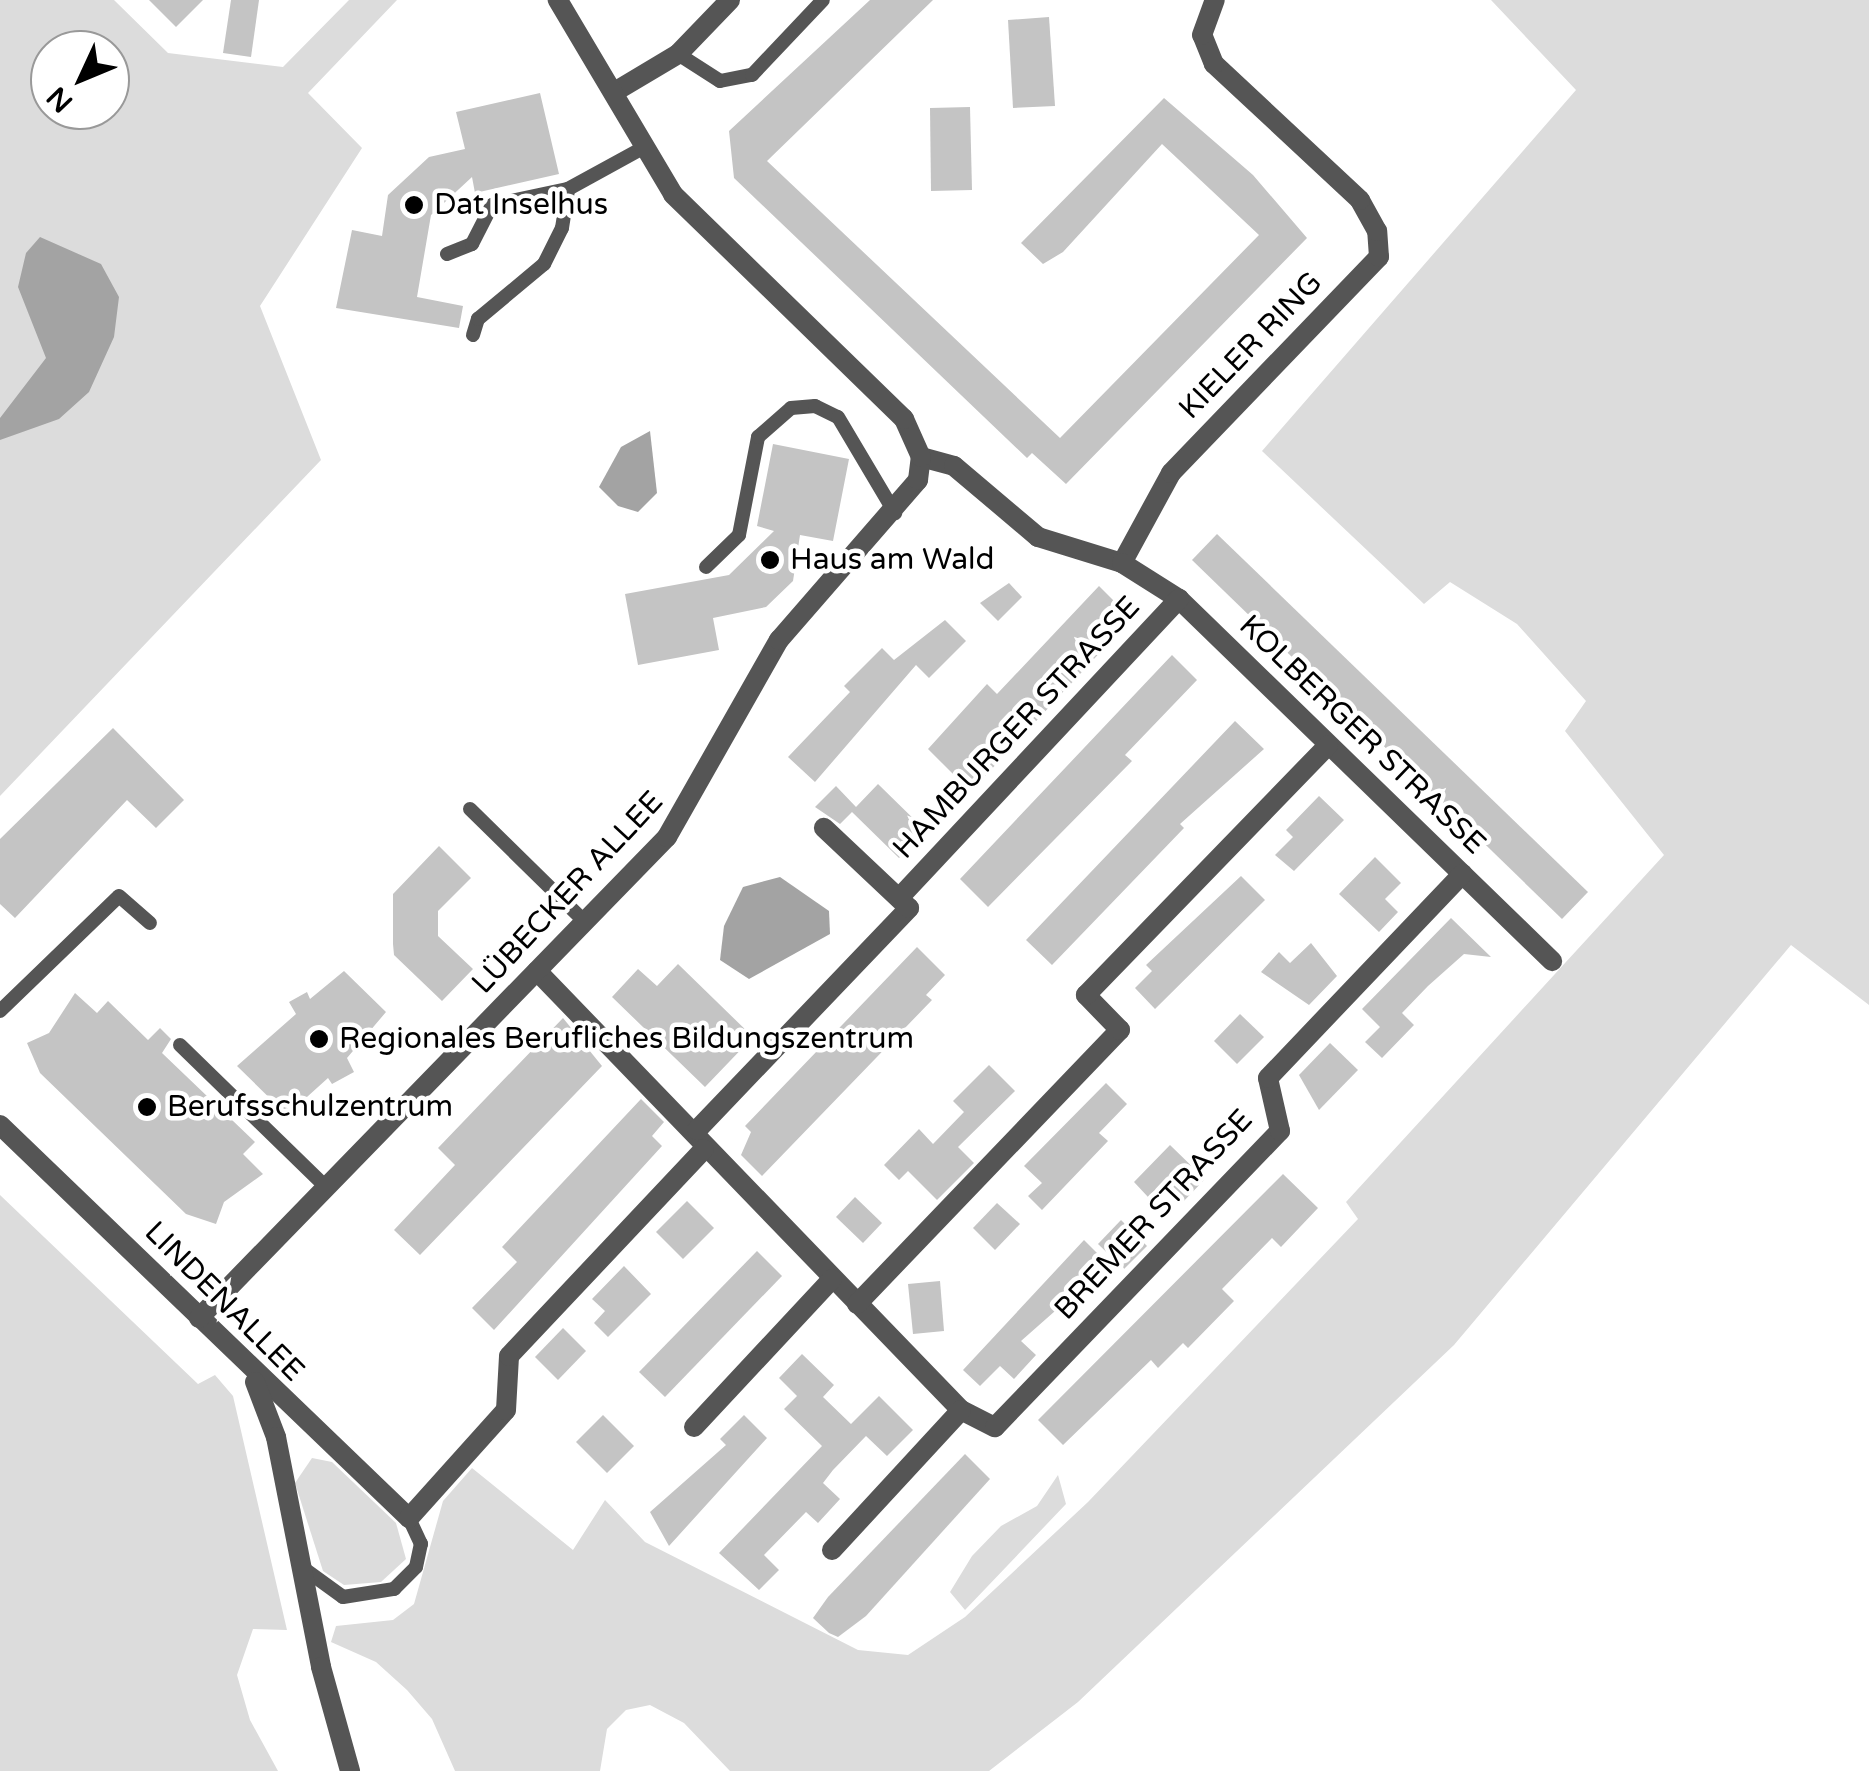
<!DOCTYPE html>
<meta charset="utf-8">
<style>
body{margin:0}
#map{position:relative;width:1869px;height:1771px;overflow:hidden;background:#fff;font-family:"Varela Round",sans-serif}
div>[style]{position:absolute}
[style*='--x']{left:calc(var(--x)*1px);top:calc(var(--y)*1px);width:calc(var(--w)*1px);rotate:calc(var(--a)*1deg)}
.green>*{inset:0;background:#dcdcdc}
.water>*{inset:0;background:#a3a3a3}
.building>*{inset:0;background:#c4c4c4}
.lane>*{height:14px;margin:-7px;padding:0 7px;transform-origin:7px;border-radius:7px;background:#555}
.street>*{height:20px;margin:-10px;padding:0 10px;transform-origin:10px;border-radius:10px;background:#555}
.dots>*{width:28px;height:28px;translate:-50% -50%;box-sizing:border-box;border:5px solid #fff;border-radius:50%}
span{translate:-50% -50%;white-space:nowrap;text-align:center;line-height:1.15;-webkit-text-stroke:9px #fff;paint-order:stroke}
.poi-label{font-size:30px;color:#000}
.left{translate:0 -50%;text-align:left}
.street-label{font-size:30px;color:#000}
.north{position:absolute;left:30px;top:30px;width:100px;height:100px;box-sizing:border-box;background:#fff;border:2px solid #999;border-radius:50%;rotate:226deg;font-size:28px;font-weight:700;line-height:40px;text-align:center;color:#000}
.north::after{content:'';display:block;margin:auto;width:35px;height:45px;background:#000;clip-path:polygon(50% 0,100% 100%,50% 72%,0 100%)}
</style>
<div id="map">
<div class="green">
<div style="clip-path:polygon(evenodd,0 0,114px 0,168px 53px,283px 67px,349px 0,397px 0,308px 93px,362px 148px,260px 306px,321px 460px,0 796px,0 0,50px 50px,110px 50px,110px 110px,50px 110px,50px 50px)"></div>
<div style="clip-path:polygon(1491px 0,1869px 0,1869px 1005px,1791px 945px,1454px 1345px,1078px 1702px,989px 1771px,730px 1771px,684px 1723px,650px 1705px,626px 1710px,607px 1729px,600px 1771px,455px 1771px,432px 1719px,407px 1690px,376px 1662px,331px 1642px,336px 1626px,393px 1620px,414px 1604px,443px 1501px,472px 1468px,573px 1550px,605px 1500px,645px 1542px,858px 1650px,908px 1655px,965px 1617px,1088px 1502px,1358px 1219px,1346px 1202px,1664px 855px,1565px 731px,1586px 701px,1517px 624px,1450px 582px,1424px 604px,1262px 451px,1576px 90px)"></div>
<div style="clip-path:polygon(0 1195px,198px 1384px,215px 1375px,233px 1396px,287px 1630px,253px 1629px,237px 1675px,250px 1720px,278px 1771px,0 1771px)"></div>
<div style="clip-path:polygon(312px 1458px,332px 1462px,396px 1523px,406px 1559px,381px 1582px,344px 1585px,323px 1571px,295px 1483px)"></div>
<div style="clip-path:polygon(1058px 1475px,1066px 1504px,965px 1610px,950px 1592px,972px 1556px,1001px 1526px,1037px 1506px)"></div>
</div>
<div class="water">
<div style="clip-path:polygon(40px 237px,101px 264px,119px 297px,114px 337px,89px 392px,59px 419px,0 440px,0 418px,46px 358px,18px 287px,26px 253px)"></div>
<div style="clip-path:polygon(650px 431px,657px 493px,638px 512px,618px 506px,599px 487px,621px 447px)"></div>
<div style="clip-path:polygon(780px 877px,829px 911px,830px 934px,749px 979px,720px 960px,724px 926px,743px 887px)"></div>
</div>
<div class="building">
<div style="clip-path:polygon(149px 0,203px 0,176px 27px)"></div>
<div style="clip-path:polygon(231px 0,259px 0,251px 57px,223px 53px)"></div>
<div style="clip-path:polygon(870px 0,933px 0,767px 161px,1060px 438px,1259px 235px,1162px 144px,1063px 252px,1043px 264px,1021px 243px,1164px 98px,1253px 175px,1307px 238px,1066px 484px,1032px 453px,1027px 458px,734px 178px,729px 131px)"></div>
<div style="clip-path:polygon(1049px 17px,1055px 106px,1013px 108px,1008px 20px)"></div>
<div style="clip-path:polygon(540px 93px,559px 174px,475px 193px,472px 177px,431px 215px,417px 297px,463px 306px,459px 328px,336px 308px,352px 230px,382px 236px,388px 195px,429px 157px,465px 149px,456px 112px)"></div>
<div style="clip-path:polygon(970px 107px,972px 190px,931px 191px,930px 108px)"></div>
<div style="clip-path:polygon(773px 444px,849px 459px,833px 541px,800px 535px,793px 581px,766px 607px,713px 618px,719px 650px,638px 665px,625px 594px,729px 575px,774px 531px,757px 526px)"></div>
<div style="clip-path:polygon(1217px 534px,1588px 892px,1562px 919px,1192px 560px)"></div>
<div style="clip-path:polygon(1009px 583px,1022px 597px,998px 621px,980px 603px)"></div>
<div style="clip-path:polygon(1099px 586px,1121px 608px,1108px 620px,1120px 631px,974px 788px,958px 779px,928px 749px,987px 684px,997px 694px)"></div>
<div style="clip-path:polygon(945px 620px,966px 641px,929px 678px,916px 665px,815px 782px,788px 757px,850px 692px,844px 686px,882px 648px,894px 660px)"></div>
<div style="clip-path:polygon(1172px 655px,1197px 680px,1125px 755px,1132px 761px,988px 907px,960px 879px)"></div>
<div style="clip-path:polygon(1235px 721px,1264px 749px,1180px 824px,1184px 828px,1052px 965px,1026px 940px)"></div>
<div style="clip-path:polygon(113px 728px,184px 800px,156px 828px,127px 800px,15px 918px,0 904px,0 839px)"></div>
<div style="clip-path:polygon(878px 784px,926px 831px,899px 858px,852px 812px,840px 824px,815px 807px,836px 786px,856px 807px)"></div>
<div style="clip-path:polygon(1319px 796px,1344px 820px,1294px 871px,1275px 855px,1293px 837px,1286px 830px)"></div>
<div style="clip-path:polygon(439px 846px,471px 878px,438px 911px,438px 936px,473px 969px,442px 1001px,394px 955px,393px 944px,393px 894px)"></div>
<div style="clip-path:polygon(1375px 857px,1401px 883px,1385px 899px,1398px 912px,1379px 932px,1339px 894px)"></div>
<div style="clip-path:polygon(1241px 876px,1265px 900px,1155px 1009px,1135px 988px,1152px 971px,1146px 965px)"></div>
<div style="clip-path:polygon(1451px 918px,1491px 957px,1464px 954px,1428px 986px,1402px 1013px,1414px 1025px,1382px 1058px,1365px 1042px,1380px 1027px,1362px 1009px)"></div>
<div style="clip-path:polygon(1311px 943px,1337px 976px,1309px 1005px,1261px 972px,1279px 952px,1290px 963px)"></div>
<div style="clip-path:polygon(917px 947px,945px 975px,926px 995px,932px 1000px,762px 1176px,741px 1155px,751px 1132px,745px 1126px)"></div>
<div style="clip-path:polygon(678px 964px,753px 1037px,705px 1087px,612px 997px,638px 969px,657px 986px)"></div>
<div style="clip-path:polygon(344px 971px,386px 1012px,347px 1058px,354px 1072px,332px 1084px,328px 1078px,287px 1115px,237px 1066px,296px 1014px,289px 1002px,307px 992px,310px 999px)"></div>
<div style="clip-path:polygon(75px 993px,97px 1013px,108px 1001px,148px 1040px,160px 1028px,171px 1039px,162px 1053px,255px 1142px,243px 1154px,263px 1174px,224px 1202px,216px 1224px,186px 1214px,40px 1073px,27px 1043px,49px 1033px)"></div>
<div style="clip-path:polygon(1240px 1014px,1264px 1037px,1237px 1064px,1214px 1041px)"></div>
<div style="clip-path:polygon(563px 1018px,602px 1066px,420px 1255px,394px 1230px,455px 1165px,438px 1148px)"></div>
<div style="clip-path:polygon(1330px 1043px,1358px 1070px,1319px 1110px,1299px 1075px)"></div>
<div style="clip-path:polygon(989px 1065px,1015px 1091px,958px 1147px,974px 1163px,937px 1200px,908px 1171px,899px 1180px,884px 1165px,919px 1129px,933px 1144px,964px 1112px,953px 1101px)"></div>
<div style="clip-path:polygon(1106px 1083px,1127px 1104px,1099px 1133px,1108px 1141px,1042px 1210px,1028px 1196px,1042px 1183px,1024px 1166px)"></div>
<div style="clip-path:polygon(641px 1099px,664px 1122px,652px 1136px,662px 1146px,494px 1330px,472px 1308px,517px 1262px,502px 1247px)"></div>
<div style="clip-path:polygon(1170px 1145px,1205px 1179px,1181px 1204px,1161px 1184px,1148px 1197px,1134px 1182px)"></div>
<div style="clip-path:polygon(1283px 1174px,1318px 1208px,1281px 1247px,1272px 1238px,1222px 1289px,1234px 1301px,1188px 1348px,1183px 1343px,1158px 1368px,1151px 1360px,1063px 1445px,1038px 1420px)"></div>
<div style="clip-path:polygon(855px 1197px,882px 1223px,863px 1243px,836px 1217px)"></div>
<div style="clip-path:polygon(687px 1201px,714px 1228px,683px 1259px,656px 1232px)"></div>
<div style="clip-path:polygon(997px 1203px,1020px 1224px,995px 1250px,973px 1228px)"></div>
<div style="clip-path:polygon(1121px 1220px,1147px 1246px,1124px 1269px,1098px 1244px)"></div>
<div style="clip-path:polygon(1084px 1240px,1101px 1257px,1074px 1283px,1080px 1289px,1021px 1341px,1036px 1355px,1014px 1379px,1000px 1366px,980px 1386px,963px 1370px)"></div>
<div style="clip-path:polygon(757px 1251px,782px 1276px,665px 1397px,639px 1372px)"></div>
<div style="clip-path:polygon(624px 1266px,651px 1294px,608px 1337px,594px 1323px,605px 1311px,592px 1299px)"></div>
<div style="clip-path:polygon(940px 1281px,944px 1331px,913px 1334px,908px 1284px)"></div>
<div style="clip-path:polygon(563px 1328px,586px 1351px,558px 1380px,535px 1357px)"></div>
<div style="clip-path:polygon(802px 1354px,834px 1385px,823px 1397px,851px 1424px,879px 1396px,913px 1430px,887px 1456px,866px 1436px,833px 1470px,823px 1483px,840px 1499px,818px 1523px,806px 1512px,764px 1555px,779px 1570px,759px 1590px,719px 1553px,822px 1446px,784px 1409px,797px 1396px,779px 1378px)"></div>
<div style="clip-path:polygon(603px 1415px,634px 1446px,607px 1473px,576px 1442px)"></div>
<div style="clip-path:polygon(744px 1415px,767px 1438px,669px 1546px,650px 1512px,726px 1445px,720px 1439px)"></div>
<div style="clip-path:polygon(965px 1454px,990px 1479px,866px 1616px,838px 1637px,829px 1633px,813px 1618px,828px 1597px)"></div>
</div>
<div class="lane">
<div style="--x:678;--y:54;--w:50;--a:32.7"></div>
<div style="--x:720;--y:81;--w:33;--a:-11"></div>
<div style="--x:752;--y:75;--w:103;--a:-46.6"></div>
<div style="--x:447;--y:254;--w:27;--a:-22"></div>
<div style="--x:472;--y:244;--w:44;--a:-62.9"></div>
<div style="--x:492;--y:205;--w:78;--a:-11.9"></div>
<div style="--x:473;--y:335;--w:17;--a:-73"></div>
<div style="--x:478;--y:319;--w:86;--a:-39.8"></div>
<div style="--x:544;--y:264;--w:40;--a:-63.4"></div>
<div style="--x:562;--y:228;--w:39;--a:-81"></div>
<div style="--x:568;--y:189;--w:85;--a:-28.7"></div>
<div style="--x:706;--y:567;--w:46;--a:-44.1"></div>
<div style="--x:739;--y:535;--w:100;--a:-79"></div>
<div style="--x:758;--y:437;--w:44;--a:-41.3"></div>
<div style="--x:791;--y:408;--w:24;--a:-5"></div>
<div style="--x:815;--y:406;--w:25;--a:26"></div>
<div style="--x:838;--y:417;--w:112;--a:59.3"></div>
<div style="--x:470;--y:809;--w:161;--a:44.5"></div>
<div style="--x:0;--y:1011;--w:165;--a:-44"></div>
<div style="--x:119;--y:896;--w:41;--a:41.1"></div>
<div style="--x:180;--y:1045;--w:205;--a:44.2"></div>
<div style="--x:303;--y:1568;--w:49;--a:35.9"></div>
<div style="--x:343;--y:1597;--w:52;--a:-8.9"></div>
<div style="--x:394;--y:1589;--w:31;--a:-45"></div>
<div style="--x:416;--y:1567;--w:24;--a:-78"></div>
<div style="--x:421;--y:1544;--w:29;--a:-115"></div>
</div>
<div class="street">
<div style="--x:616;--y:91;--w:72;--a:-30.8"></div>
<div style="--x:678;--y:54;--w:75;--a:-46.1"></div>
<div style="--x:921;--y:457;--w:34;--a:15"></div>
<div style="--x:954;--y:466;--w:110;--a:40.2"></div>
<div style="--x:1038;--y:537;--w:88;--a:17.2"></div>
<div style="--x:1122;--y:563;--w:102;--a:-61.4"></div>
<div style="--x:1171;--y:473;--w:300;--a:-46.1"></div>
<div style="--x:1379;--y:257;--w:26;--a:-94"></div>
<div style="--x:1377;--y:231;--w:35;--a:-119"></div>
<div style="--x:1360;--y:200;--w:200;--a:-137"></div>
<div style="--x:1214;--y:64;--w:31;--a:-112"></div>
<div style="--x:1202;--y:35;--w:37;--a:-70"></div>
<div style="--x:1122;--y:563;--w:67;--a:32.3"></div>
<div style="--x:1179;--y:599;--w:520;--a:44.14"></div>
<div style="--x:899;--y:898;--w:410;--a:-46.9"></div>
<div style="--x:537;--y:971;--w:610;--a:46"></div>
<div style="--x:961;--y:1410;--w:38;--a:27"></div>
<div style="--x:995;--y:1427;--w:411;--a:-46.1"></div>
<div style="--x:1280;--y:1131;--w:54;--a:-102.8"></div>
<div style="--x:1268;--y:1078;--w:282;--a:-46.4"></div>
<div style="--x:0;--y:1125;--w:567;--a:43.86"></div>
<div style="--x:409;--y:1518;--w:145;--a:-48.1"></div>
<div style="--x:506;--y:1410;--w:54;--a:-86.8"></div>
<div style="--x:509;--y:1356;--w:284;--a:-46.7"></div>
<div style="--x:697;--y:1130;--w:307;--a:-46.3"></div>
<div style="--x:909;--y:908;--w:117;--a:-136.7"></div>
<div style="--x:857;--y:1304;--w:380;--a:-46.2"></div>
<div style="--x:1120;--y:1030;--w:49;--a:-134.2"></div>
<div style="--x:1086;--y:995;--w:348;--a:-45.9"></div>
<div style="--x:199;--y:1318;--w:671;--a:-45.78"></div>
<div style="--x:667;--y:837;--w:227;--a:-60.4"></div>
<div style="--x:779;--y:640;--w:212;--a:-49"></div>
<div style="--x:918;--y:480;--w:23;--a:-83"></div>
<div style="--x:921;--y:457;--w:42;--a:-114.1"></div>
<div style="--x:904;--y:419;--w:322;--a:-135.8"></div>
<div style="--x:673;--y:194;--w:226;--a:-120.7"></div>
<div style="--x:255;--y:1382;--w:59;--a:69.1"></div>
<div style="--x:276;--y:1437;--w:234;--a:78.9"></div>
<div style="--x:321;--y:1667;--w:108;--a:74.4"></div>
<div style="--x:694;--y:1427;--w:202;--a:-47"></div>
<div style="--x:832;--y:1550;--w:190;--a:-47.3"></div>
</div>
<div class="dots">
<div style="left:414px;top:205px;background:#000"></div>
<div style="left:770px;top:560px;background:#000"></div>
<div style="left:319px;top:1039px;background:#000"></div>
<div style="left:147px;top:1107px;background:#000"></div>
</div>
<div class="poi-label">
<span class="left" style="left:434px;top:205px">Dat Inselhus</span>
<span class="left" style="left:790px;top:560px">Haus am Wald</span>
<span class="left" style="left:339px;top:1039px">Regionales Berufliches Bildungszentrum</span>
<span class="left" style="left:167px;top:1107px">Berufsschulzentrum</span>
</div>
<div class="street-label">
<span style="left:1251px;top:346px;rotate:-46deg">KIELER RING</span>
<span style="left:1017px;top:728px;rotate:-47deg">HAMBURGER STRASSE</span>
<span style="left:1362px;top:735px;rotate:44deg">KOLBERGER STRASSE</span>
<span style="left:568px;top:893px;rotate:-47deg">LÜBECKER ALLEE</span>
<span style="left:1154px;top:1215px;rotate:-47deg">BREMER STRASSE</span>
<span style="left:224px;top:1302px;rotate:45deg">LINDENALLEE</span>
</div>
<div class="north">N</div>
</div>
